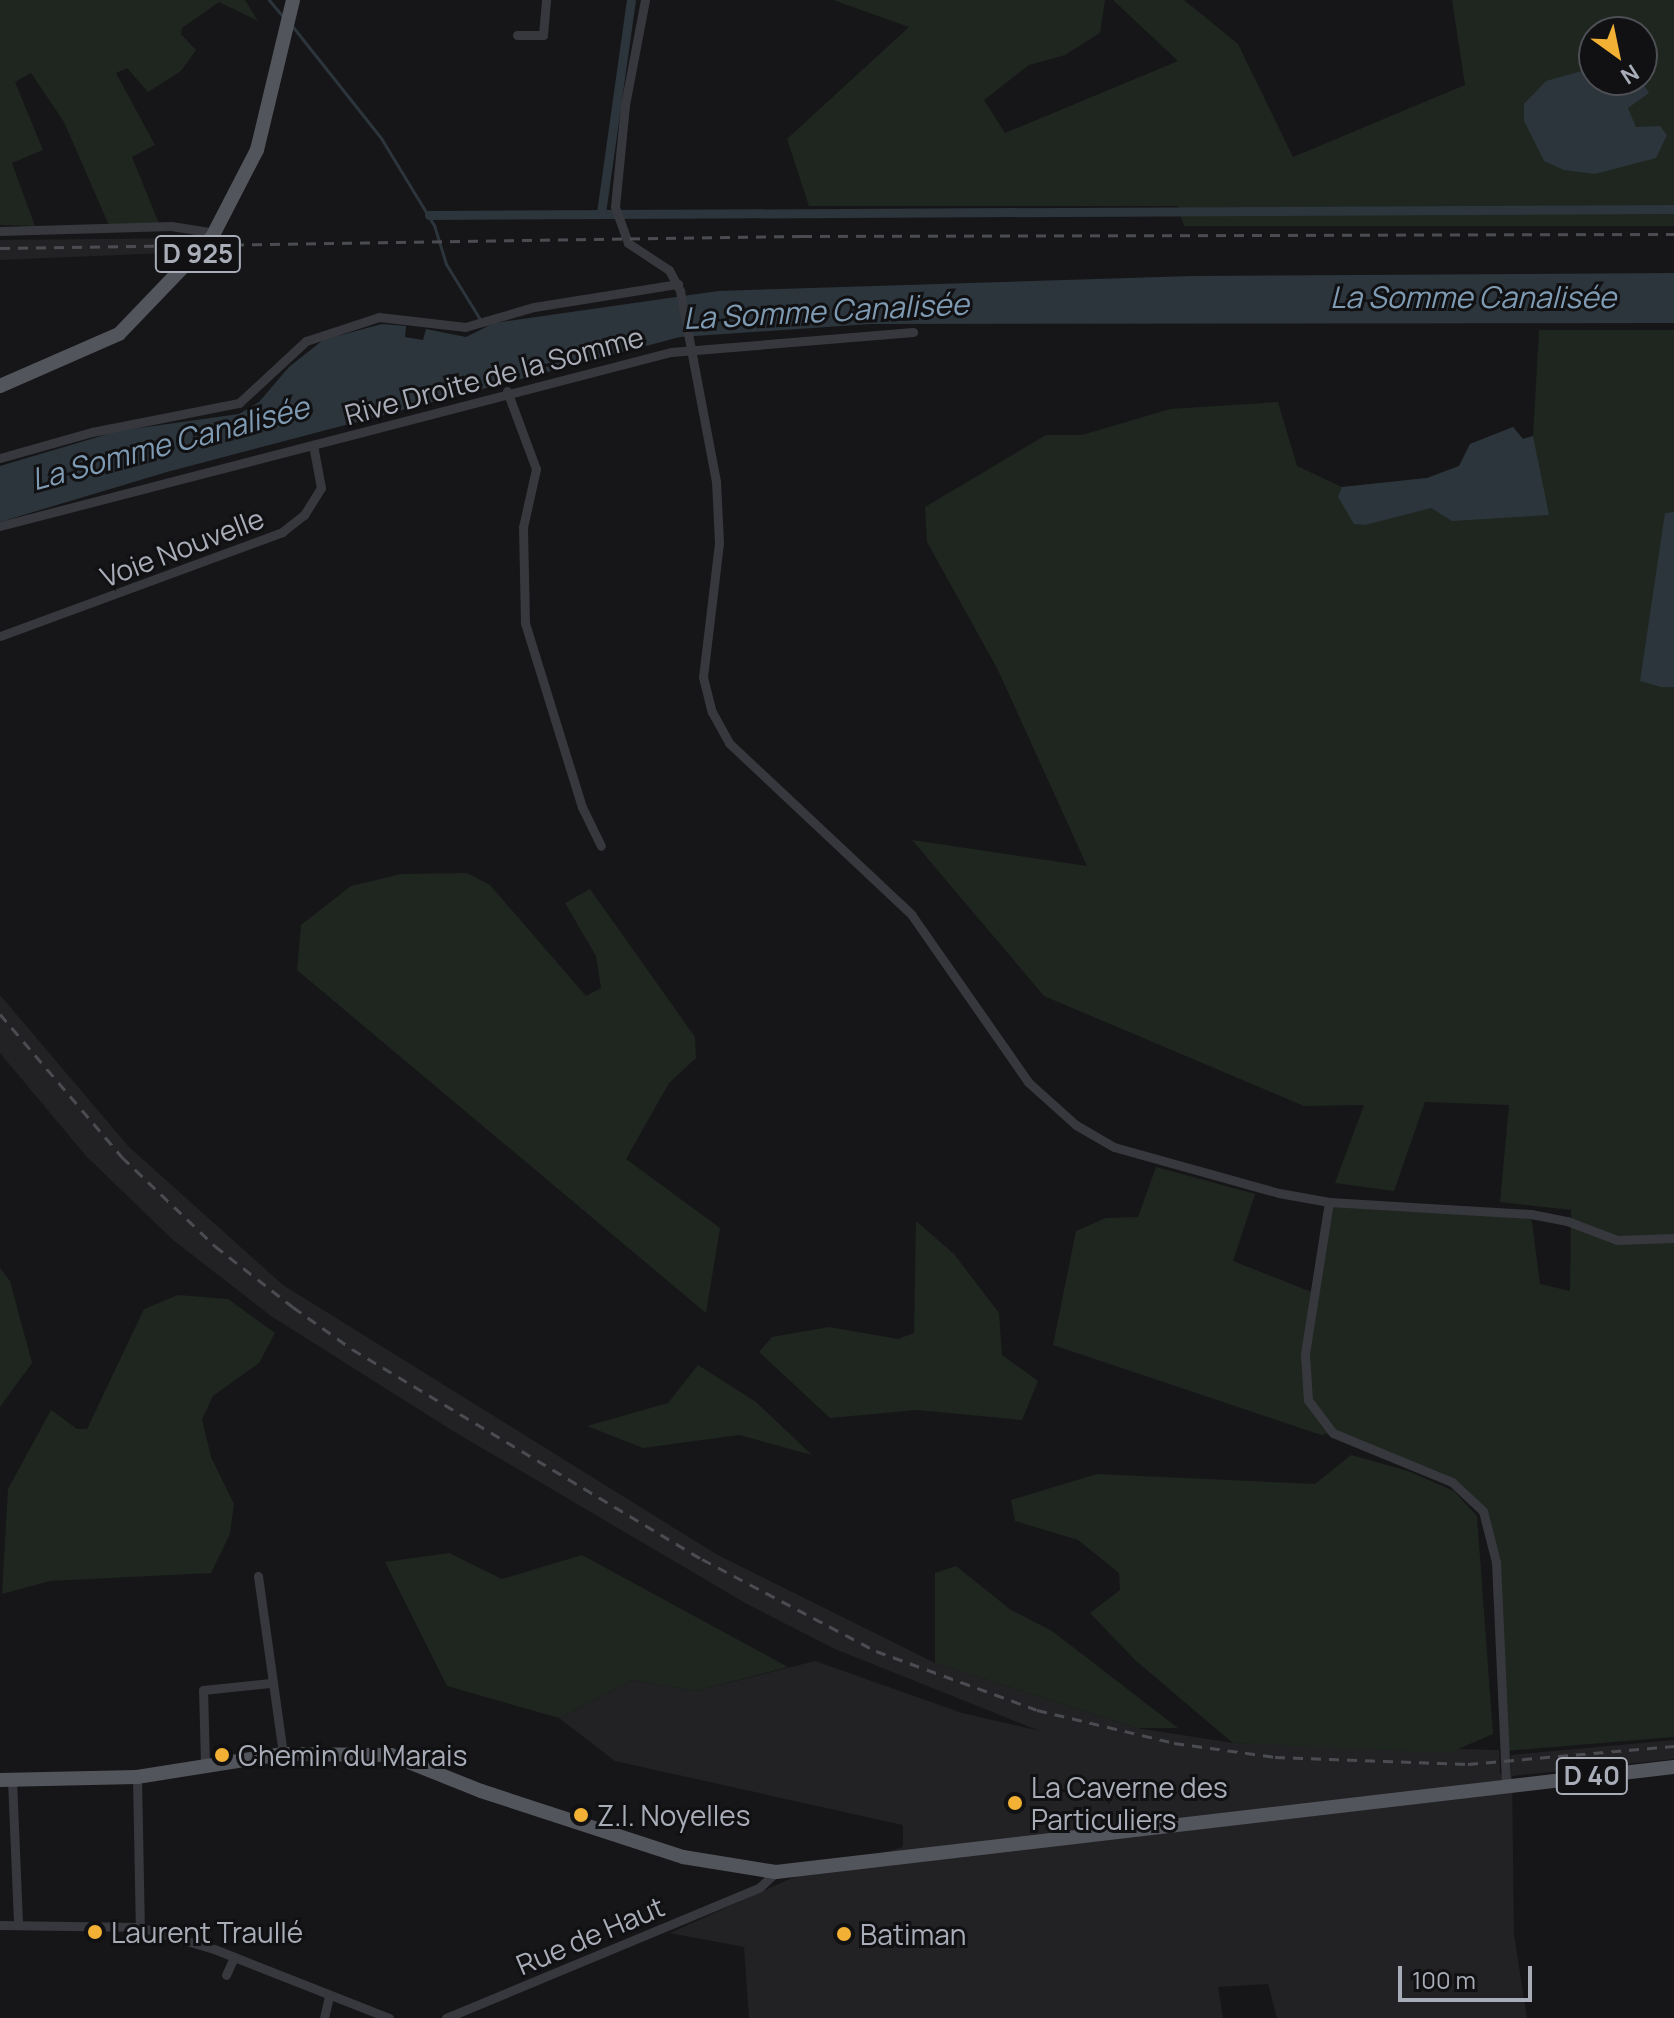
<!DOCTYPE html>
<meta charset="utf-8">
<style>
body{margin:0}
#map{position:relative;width:1674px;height:2018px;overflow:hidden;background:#161618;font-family:Manrope,sans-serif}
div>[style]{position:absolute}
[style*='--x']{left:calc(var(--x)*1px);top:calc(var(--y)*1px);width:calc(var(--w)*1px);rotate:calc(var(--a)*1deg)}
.built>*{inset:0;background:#222225}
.green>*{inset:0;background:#1e261f}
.water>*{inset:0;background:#2c353c}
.stream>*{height:3px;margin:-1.5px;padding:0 1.5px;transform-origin:1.5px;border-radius:1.5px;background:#2c353c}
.canal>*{height:9px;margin:-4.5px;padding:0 4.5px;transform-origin:4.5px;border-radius:4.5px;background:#2c353c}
.street>*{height:9px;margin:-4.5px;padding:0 4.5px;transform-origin:4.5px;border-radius:4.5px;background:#37383d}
.primary>*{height:14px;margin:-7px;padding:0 7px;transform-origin:7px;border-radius:7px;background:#53555c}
.rail>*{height:3px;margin-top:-1.5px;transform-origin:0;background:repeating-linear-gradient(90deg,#4a4c52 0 10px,transparent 0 18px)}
.dots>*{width:22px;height:22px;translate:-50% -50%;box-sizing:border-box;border:4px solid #111113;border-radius:50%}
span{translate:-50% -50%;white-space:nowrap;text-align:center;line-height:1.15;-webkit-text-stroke:6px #111113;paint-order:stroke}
.shield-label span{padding:2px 6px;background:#111113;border:2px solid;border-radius:6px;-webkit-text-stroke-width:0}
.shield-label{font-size:26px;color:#a8adb8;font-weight:700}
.street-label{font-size:28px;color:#a8adb8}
.poi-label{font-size:28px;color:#a8adb8}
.left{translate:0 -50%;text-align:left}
.water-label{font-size:30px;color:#7f9bb3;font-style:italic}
.north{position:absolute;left:1578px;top:16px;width:80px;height:80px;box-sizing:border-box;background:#111113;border:2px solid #4d4f55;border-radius:50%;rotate:147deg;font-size:22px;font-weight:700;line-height:32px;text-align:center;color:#a8adb8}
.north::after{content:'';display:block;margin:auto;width:28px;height:36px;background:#f2b134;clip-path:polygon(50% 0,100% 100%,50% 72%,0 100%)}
.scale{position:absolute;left:1398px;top:1966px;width:134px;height:36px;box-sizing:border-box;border:4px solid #a8adb8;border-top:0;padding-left:10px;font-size:24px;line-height:28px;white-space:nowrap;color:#a8adb8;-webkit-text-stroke:6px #111113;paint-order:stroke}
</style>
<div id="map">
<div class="built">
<div style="clip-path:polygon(202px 238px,190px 252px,0 260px,0 240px)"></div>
<div style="clip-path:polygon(0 995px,129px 1147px,283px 1285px,716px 1554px,935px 1663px,1137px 1728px,1233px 1743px,1499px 1750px,1500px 1774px,1511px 1775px,1511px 1755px,1674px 1740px,1674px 1759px,1512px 1776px,1514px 1934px,1527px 2018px,1277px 2018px,1268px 1984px,1218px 1987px,1223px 2018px,749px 2018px,744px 1947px,670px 1933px,792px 1878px,903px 1847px,903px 1825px,615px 1761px,559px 1718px,633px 1680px,695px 1691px,815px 1661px,962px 1713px,1040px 1731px,835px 1649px,747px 1604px,453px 1431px,271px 1316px,173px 1240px,86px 1156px,0 1053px)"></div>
</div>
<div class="green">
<div style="clip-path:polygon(0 0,245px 0,258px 21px,219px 2px,182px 28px,181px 34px,196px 50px,181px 71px,148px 92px,127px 68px,116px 73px,155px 145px,132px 157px,160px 226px,111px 230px,64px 122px,31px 73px,15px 82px,43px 150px,12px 163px,35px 226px,0 225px)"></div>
<div style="clip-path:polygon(evenodd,833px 0,1105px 0,1100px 33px,1065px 55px,1029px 65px,984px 100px,1005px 133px,1178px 61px,1113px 0,1184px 0,1238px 44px,1293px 157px,1465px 85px,1452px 0,1674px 0,1674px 226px,1184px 226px,1178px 206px,809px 206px,787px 139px,909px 27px,833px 0,1594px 32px,1642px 32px,1642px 80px,1594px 80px,1594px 32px)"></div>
<div style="clip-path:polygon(1539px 330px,1674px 330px,1674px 1737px,1505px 1751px,1497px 1579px,1483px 1511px,1452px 1482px,1333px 1433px,1321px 1435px,1053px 1345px,1076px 1231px,1106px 1218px,1138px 1217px,1156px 1167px,1255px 1194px,1233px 1261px,1314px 1293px,1329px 1202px,1531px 1214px,1540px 1284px,1570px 1291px,1571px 1210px,1500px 1202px,1509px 1105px,1425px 1102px,1394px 1191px,1335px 1183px,1364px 1105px,1304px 1106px,1044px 996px,912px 840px,1087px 866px,998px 670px,927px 542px,925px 507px,1046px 435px,1082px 435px,1170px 409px,1278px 402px,1297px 466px,1342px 487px,1427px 478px,1459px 466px,1470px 444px,1513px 427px,1523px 439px,1533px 436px)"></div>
<div style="clip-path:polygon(467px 873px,490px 885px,586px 996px,601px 988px,596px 956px,565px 903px,590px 889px,695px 1037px,696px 1058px,669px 1083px,626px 1159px,720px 1228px,706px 1313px,297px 970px,301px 925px,351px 886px,401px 874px)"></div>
<div style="clip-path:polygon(916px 1221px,954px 1254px,999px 1313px,1002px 1355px,1038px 1381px,1022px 1420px,917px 1410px,830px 1418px,759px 1352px,772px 1337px,829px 1327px,898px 1339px,914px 1333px)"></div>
<div style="clip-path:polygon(0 1268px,10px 1281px,32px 1363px,0 1407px)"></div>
<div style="clip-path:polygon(178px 1295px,228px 1299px,275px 1333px,259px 1363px,213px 1396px,202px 1419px,211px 1457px,234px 1504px,230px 1534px,211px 1573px,50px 1581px,2px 1594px,8px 1489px,51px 1410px,77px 1429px,87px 1429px,144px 1309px)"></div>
<div style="clip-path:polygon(698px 1365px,756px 1402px,812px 1455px,739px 1435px,643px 1448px,587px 1426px,668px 1403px)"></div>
<div style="clip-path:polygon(1351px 1455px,1408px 1471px,1454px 1491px,1477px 1516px,1493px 1734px,1449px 1753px,1233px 1743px,1136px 1661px,1090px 1613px,1120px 1590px,1119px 1573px,1078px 1540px,1015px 1521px,1011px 1500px,1097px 1474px,1315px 1484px)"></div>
<div style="clip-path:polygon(449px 1553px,502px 1579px,582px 1555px,788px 1667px,695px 1691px,633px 1680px,559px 1718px,447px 1686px,385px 1562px)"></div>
<div style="clip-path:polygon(956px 1566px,1011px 1610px,1052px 1631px,1178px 1728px,1137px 1728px,935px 1663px,935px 1573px)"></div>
</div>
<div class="water">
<div style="clip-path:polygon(1582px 71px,1594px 74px,1594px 80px,1641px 80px,1649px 93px,1628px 108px,1636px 127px,1660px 126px,1667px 135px,1656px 158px,1595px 174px,1564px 170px,1544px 161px,1524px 121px,1524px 104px,1546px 81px)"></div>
<div style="clip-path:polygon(1674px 273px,1674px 323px,870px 324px,680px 337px,167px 472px,0 522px,0 466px,118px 431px,239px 414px,259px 402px,289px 367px,323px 340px,382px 324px,406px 326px,405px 337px,423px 340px,426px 329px,466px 337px,494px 323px,718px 291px,1192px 276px)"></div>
<div style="clip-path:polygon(1513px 427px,1523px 439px,1533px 436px,1549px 515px,1452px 521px,1431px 508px,1365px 525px,1354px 524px,1338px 497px,1342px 487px,1427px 478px,1459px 466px,1470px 444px)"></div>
<div style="clip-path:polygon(1674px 512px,1674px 687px,1661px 687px,1640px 681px,1665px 513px)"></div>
</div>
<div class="stream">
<div style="--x:269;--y:0;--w:25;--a:50"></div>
<div style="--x:293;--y:27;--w:142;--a:51.6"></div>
<div style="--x:381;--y:138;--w:102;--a:58.7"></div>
<div style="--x:434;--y:225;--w:41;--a:72.9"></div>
<div style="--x:446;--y:264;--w:67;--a:58.4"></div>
</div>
<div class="canal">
<div style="--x:601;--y:213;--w:215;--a:-82"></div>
<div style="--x:429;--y:215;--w:1245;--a:-0.28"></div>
</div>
<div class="street">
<div style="--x:645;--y:0;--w:107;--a:100.8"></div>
<div style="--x:625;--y:105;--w:102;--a:95.6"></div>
<div style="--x:615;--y:207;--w:38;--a:70"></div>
<div style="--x:628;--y:243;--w:49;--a:33.4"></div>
<div style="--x:669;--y:270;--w:24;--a:62"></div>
<div style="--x:680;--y:291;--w:193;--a:79.3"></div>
<div style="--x:716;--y:481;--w:62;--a:87.2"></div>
<div style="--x:719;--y:543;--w:135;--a:96.8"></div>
<div style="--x:703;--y:677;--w:36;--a:76"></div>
<div style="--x:712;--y:712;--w:35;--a:61"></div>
<div style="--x:729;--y:743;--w:250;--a:43.2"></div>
<div style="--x:911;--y:914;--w:205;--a:55.1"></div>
<div style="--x:1028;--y:1082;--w:64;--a:41.9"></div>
<div style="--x:1076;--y:1125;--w:44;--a:30.1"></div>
<div style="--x:1114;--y:1147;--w:171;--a:15.6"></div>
<div style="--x:1279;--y:1193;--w:51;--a:10.2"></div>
<div style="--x:1329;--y:1202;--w:202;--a:3.4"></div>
<div style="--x:1531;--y:1214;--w:37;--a:11"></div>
<div style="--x:1567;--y:1221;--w:53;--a:20.8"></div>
<div style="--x:1617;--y:1240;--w:57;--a:-2"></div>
<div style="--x:517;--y:35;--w:26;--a:0"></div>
<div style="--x:543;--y:35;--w:35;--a:-85"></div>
<div style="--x:0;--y:231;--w:171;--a:-1.7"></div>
<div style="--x:171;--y:226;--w:45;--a:9"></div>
<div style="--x:507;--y:391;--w:83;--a:69.6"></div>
<div style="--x:536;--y:469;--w:59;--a:102.6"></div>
<div style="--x:523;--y:527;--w:96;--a:88.8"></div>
<div style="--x:525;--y:623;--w:193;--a:72.8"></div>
<div style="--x:582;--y:807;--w:43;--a:64"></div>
<div style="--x:0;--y:458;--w:96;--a:-15.8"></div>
<div style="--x:92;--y:432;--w:150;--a:-11.2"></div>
<div style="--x:239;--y:403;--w:91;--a:-42.8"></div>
<div style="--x:306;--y:341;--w:77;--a:-18.2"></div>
<div style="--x:379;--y:317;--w:87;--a:6.6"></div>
<div style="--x:465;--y:327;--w:72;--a:-16.2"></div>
<div style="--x:534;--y:307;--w:146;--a:-9.1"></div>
<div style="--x:0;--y:526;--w:693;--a:-14.54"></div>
<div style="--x:671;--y:352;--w:243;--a:-4.7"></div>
<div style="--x:0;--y:636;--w:301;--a:-20.2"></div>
<div style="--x:282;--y:532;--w:28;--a:-38"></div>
<div style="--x:304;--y:515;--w:32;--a:-58"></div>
<div style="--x:321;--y:488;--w:44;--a:-100.5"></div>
<div style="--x:1329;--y:1202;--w:154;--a:99"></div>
<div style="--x:1305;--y:1354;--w:46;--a:86.3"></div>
<div style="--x:1308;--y:1400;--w:41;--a:52.9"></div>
<div style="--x:1333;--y:1433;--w:129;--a:22.4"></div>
<div style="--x:1452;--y:1482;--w:42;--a:43.1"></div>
<div style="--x:1483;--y:1511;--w:53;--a:75.7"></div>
<div style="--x:1496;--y:1562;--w:224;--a:87.4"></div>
<div style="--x:258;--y:1576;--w:180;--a:82"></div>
<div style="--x:205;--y:1764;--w:74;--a:-91.5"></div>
<div style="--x:203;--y:1690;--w:68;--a:-5.9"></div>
<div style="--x:137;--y:1777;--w:150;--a:88.9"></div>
<div style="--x:12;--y:1779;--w:146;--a:87.6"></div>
<div style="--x:0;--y:1925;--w:140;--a:0.8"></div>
<div style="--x:140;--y:1927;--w:77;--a:16.6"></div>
<div style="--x:214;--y:1949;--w:188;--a:21.5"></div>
<div style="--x:226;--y:1975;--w:20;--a:-66"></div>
<div style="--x:324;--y:2018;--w:23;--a:-77"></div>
<div style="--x:446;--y:2018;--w:340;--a:-22.6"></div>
<div style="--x:760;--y:1887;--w:22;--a:-43"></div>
</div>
<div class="primary">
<div style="--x:0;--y:386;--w:130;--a:-23.6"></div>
<div style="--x:119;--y:334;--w:134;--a:-46.2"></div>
<div style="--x:212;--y:237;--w:98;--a:-62.7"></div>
<div style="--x:257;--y:150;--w:154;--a:-76.5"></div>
<div style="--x:0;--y:1780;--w:137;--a:-1.3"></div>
<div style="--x:137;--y:1777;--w:148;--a:-9"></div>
<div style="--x:283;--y:1754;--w:108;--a:0.5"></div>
<div style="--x:391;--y:1755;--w:97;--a:21.8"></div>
<div style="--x:481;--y:1791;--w:213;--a:18.1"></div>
<div style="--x:683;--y:1857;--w:94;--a:9.2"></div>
<div style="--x:776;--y:1872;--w:904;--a:-6.67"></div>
</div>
<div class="rail">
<div style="--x:0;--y:248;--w:802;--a:-0.86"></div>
<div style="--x:802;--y:236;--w:872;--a:-0.13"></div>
<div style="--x:0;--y:1014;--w:188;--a:49.5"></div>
<div style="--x:122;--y:1157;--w:129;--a:43.7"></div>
<div style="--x:215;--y:1246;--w:99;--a:38"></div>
<div style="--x:293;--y:1307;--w:72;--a:35.4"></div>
<div style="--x:352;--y:1349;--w:408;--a:31"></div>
<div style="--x:702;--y:1559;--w:197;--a:27.9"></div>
<div style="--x:876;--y:1651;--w:171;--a:20.1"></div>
<div style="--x:1037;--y:1710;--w:141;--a:13.5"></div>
<div style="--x:1174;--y:1743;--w:102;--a:7.9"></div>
<div style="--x:1275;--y:1757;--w:193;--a:2.1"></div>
<div style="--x:1468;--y:1764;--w:207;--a:-5"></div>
</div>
<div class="dots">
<div style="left:222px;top:1755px;background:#f2b134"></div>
<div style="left:1015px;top:1803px;background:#f2b134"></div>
<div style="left:581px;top:1815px;background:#f2b134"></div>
<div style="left:95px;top:1932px;background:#f2b134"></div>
<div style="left:844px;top:1934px;background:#f2b134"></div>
</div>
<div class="shield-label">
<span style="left:198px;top:254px">D 925</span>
<span style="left:1592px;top:1776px">D 40</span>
</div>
<div class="street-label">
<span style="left:494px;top:375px;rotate:-15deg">Rive Droite de la Somme</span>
<span style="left:182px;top:547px;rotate:-21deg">Voie Nouvelle</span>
<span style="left:590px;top:1935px;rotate:-23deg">Rue de Haut</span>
</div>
<div class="poi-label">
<span class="left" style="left:238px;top:1755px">Chemin du Marais</span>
<span class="left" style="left:1031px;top:1803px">La Caverne des<br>Particuliers</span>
<span class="left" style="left:597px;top:1815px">Z.I. Noyelles</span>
<span class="left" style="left:111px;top:1932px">Laurent Traullé</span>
<span class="left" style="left:860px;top:1934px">Batiman</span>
</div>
<div class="water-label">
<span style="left:1473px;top:297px">La Somme Canalisée</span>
<span style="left:826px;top:311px;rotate:-3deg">La Somme Canalisée</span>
<span style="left:170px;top:443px;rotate:-15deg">La Somme Canalisée</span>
</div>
<div class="north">N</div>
<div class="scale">100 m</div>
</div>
